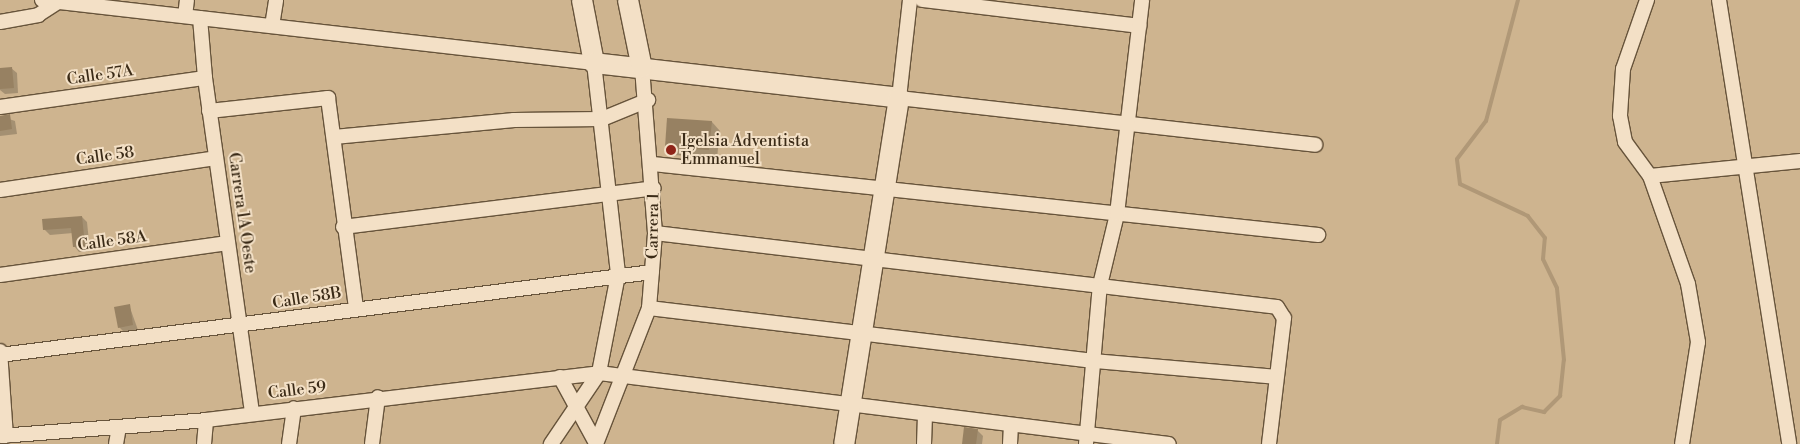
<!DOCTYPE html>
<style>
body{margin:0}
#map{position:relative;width:1800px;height:444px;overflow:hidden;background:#ecd0a8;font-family:"Libre Bodoni",serif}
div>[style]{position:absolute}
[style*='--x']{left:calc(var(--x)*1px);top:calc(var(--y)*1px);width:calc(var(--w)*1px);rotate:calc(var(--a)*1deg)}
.green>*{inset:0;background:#ceb48f}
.shadow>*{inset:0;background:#0003}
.stream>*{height:4px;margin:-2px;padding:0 2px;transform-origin:2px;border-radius:2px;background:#b09877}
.building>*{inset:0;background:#978162}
.roads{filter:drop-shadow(1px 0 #67543b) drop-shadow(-1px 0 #67543b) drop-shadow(0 1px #67543b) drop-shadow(0 -1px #67543b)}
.street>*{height:14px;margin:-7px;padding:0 7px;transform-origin:7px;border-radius:7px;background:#f3e0c6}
.secondary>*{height:20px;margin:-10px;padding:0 10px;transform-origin:10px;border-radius:10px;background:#f3e0c6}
.dots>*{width:14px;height:14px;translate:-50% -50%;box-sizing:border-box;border:2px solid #f3e0c6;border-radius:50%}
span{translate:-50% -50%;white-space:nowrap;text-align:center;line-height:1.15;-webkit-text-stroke:4px #f3e0c6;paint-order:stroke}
.street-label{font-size:16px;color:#3b2b17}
.poi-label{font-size:16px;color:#3b2b17}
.left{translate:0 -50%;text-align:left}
</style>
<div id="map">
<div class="green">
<div style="clip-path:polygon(0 0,1800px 0,1800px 444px,0 444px)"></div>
</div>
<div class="shadow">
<div style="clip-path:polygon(11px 68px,17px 73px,18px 93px,5px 94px,0 90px,0 69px)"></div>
<div style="clip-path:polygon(0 116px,15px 121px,17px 134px,0 136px)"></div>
<div style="clip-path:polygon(668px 119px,712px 122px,720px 131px,717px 158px,674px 155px,666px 147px)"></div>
<div style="clip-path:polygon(82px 217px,87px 222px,90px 251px,79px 252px,74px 246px,73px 233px,50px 235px,44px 229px)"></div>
<div style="clip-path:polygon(129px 305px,138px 330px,124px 332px,119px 327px)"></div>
<div style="clip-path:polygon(977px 430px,983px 436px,982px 444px,963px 444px)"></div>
</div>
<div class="stream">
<div style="--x:1497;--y:444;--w:24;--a:-83"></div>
<div style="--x:1500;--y:420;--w:26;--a:-31"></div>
<div style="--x:1522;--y:407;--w:23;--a:13"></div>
<div style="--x:1544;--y:412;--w:23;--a:-45"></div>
<div style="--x:1560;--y:396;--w:36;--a:-84"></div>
<div style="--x:1564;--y:360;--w:72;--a:-95.6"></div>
<div style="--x:1557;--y:288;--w:32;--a:-116"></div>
<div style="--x:1543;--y:259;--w:21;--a:-85"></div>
<div style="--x:1545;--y:238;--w:28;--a:-128"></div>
<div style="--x:1528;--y:216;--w:75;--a:-154.8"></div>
<div style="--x:1460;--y:184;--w:25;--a:-97"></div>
<div style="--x:1457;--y:159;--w:48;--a:-52.7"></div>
<div style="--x:1486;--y:121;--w:125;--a:-75.2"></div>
</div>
<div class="building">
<div style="clip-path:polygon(12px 67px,14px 88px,0 89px,0 68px)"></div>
<div style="clip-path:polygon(10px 114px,12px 129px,0 131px,0 116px)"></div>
<div style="clip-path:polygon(667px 118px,712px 121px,709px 150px,665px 147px)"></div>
<div style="clip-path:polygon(82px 216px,85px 246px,73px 247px,71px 228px,43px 230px,42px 219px)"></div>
<div style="clip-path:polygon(130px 304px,133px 325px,118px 328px,114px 307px)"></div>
<div style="clip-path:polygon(964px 427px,978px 429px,976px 444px,962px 444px)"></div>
</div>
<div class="roads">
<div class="street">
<div style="--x:42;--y:0;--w:556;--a:6.51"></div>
<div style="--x:594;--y:63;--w:213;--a:83.5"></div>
<div style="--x:618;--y:275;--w:100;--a:101"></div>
<div style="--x:599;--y:373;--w:86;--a:124.1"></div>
<div style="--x:910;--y:0;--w:99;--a:96.4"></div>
<div style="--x:899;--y:98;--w:419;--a:6.4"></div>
<div style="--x:922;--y:0;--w:219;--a:6.8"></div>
<div style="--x:1647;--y:0;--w:73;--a:109.2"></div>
<div style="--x:1623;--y:69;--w:47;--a:93.7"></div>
<div style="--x:1620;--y:116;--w:26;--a:79"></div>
<div style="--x:1625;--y:142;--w:42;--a:53.7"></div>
<div style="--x:1650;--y:176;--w:114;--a:70.6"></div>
<div style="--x:1688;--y:284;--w:59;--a:80.2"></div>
<div style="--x:1698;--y:342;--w:103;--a:98.9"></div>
<div style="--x:1719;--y:0;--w:449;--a:81"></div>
<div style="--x:185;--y:16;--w:16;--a:-83"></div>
<div style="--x:200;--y:18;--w:60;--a:85.2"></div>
<div style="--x:205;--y:78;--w:338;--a:82"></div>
<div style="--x:0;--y:22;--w:39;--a:-10"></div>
<div style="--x:38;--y:15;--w:24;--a:-33"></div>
<div style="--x:272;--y:26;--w:26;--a:-81"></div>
<div style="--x:0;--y:107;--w:207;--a:-8.1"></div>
<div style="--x:209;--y:111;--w:120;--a:-6.2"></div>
<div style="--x:328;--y:98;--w:213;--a:82.4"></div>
<div style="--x:334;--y:137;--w:181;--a:-5.4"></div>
<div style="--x:514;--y:120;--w:88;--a:-0.7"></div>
<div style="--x:602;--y:119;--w:50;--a:-22.4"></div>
<div style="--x:653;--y:164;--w:669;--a:6.09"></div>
<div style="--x:1650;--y:176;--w:151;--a:-5.7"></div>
<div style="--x:0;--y:190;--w:218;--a:-8.4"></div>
<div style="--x:343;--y:227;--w:313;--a:-7.1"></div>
<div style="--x:655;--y:233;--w:626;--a:6.78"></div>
<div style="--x:1277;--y:307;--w:13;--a:58"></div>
<div style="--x:1284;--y:318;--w:127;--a:96.8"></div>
<div style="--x:0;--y:275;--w:230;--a:-8"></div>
<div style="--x:649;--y:308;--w:448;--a:6.8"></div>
<div style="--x:1094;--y:361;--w:183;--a:5"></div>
<div style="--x:0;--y:351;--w:85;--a:86"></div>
<div style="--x:0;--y:355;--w:657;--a:-7.25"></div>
<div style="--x:560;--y:377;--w:75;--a:61.4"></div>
<div style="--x:0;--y:436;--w:207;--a:-4.4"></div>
<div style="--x:206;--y:420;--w:396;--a:-6.8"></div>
<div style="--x:599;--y:373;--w:574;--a:7.1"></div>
<div style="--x:116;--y:444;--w:17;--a:-80"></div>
<div style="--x:204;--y:444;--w:24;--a:-85"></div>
<div style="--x:289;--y:444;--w:36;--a:-82"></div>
<div style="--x:372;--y:444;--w:47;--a:-82.7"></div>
<div style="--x:596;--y:444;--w:146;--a:-68.7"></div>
<div style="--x:649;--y:308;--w:75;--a:-85.4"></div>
<div style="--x:655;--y:233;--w:166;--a:-94.5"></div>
<div style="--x:924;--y:444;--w:30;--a:-88"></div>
<div style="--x:1010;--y:444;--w:18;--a:-87"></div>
<div style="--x:1086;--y:444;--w:160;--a:-85"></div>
<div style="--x:1100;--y:285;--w:73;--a:-76.5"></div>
<div style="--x:1117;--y:214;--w:215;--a:-83.3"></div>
</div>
<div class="secondary">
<div style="--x:582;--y:0;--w:64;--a:79.2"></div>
<div style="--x:594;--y:63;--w:307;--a:6.5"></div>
<div style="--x:899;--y:98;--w:350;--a:99"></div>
<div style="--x:628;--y:0;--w:69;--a:78.4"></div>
</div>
</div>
<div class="dots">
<div style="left:671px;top:150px;background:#8f2418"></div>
</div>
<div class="street-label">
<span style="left:100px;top:75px;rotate:-8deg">Calle 57A</span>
<span style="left:105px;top:156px;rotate:-8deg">Calle 58</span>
<span style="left:242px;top:213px;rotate:82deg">Carrera 1A Oeste</span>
<span style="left:653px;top:226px;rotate:-89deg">Carrera 1</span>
<span style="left:112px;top:241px;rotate:-8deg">Calle 58A</span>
<span style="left:307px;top:298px;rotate:-9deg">Calle 58B</span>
<span style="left:297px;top:390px;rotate:-7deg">Calle 59</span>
</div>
<div class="poi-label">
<span class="left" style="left:681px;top:150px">Igelsia Adventista<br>Emmanuel</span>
</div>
</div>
